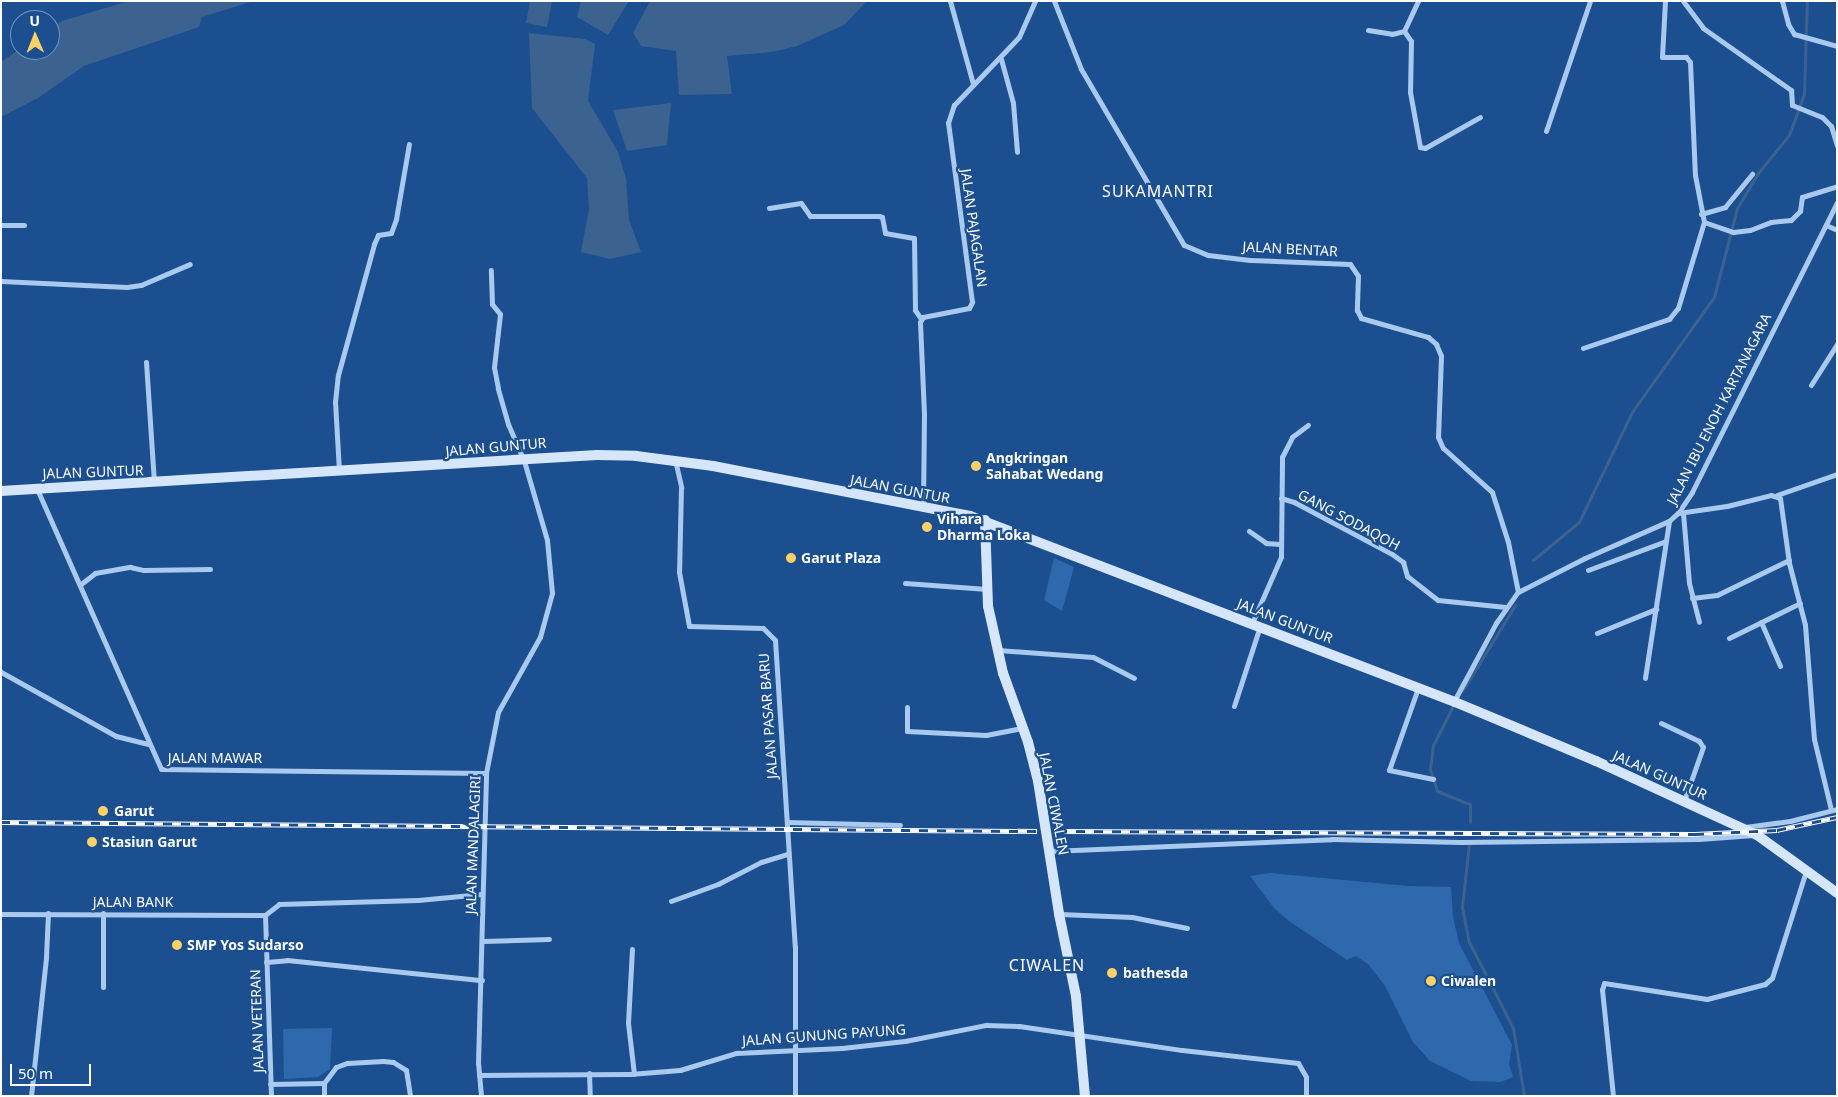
<!DOCTYPE html>
<style>
body{margin:0}
#map{position:relative;width:1838px;height:1097px;overflow:hidden;background:#1b4f8f;font-family:"Noto Sans",sans-serif}
div>[style]{position:absolute}
[style*='--x']{left:calc(var(--x)*1px);top:calc(var(--y)*1px);width:calc(var(--w)*1px);rotate:calc(var(--a)*1deg)}
.green>*{inset:0;background:#2e69ad}
.water>*{inset:0;background:#3c6290}
.stream>*{height:3px;margin:-1.5px;padding:0 1.5px;transform-origin:1.5px;border-radius:1.5px;background:#3c6290}
.street>*{height:5px;margin:-2.5px;padding:0 2.5px;transform-origin:2.5px;border-radius:2.5px;background:#a9c9ee}
.secondary>*{height:10px;margin:-5px;padding:0 5px;transform-origin:5px;border-radius:5px;background:#d6e6fa}
.rail>*{height:5px;margin-top:-2.5px;transform-origin:0;background:repeating-linear-gradient(90deg,#1b4f8f 0 9px,#fff 0 18px);box-sizing:border-box;border-block:1px solid #fff}
.dots>*{width:14px;height:14px;translate:-50% -50%;box-sizing:border-box;border:2px solid #1b4f8f;border-radius:50%}
span{translate:-50% -50%;white-space:nowrap;text-align:center;line-height:1.15;-webkit-text-stroke:4.5px #1b4f8f;paint-order:stroke}
.street-label{font-size:14px;color:#fff}
.poi-label{font-size:14px;color:#fff;font-weight:700}
.left{translate:0 -50%;text-align:left}
.quarter-label{font-size:16px;color:#fff;letter-spacing:1px}
.frame{position:absolute;inset:0;border:2px solid #fff;pointer-events:none}
.north{position:absolute;left:10px;top:10px;width:50px;height:50px;box-sizing:border-box;background:#1b4f8f;border:1px solid #7695bc;border-radius:50%;rotate:359deg;font-size:14px;font-weight:700;line-height:20px;text-align:center;color:#fff}
.north::after{content:'';display:block;margin:auto;width:18px;height:22px;background:#ffd166;clip-path:polygon(50% 0,100% 100%,50% 72%,0 100%)}
.scale{position:absolute;left:10px;top:1064px;width:81px;height:22px;box-sizing:border-box;border:2px solid #fff;border-top:0;padding-left:6px;font-size:15px;line-height:18px;white-space:nowrap;color:#fff;-webkit-text-stroke:4px #1b4f8f;paint-order:stroke}
</style>
<div id="map">
<div class="green">
<div style="clip-path:polygon(1054px 558px,1074px 567px,1062px 611px,1044px 600px)"></div>
<div style="clip-path:polygon(1270px 873px,1408px 886px,1451px 887px,1453px 917px,1459px 943px,1512px 1045px,1509px 1064px,1513px 1077px,1501px 1082px,1471px 1081px,1430px 1061px,1413px 1042px,1385px 986px,1369px 965px,1356px 956px,1347px 960px,1289px 921px,1274px 908px,1250px 876px)"></div>
<div style="clip-path:polygon(332px 1028px,330px 1069px,318px 1077px,284px 1079px,283px 1029px)"></div>
</div>
<div class="water">
<div style="clip-path:polygon(129px 1px,254px 1px,202px 17px,199px 27px,84px 66px,38px 98px,1px 117px,1px 62px,20px 49px,50px 50px,50px 29px,62px 21px)"></div>
<div style="clip-path:polygon(530px 1px,552px 1px,547px 27px,526px 23px)"></div>
<div style="clip-path:polygon(581px 1px,629px 1px,608px 35px,577px 17px)"></div>
<div style="clip-path:polygon(650px 1px,867px 1px,844px 25px,797px 46px,772px 52px,727px 56px,732px 94px,679px 95px,676px 51px,641px 46px,633px 33px)"></div>
<div style="clip-path:polygon(529px 33px,585px 39px,595px 44px,588px 101px,618px 152px,626px 179px,629px 220px,641px 252px,610px 259px,581px 252px,589px 209px,587px 178px,532px 108px)"></div>
<div style="clip-path:polygon(671px 103px,667px 145px,627px 151px,613px 110px)"></div>
</div>
<div class="stream">
<div style="--x:1533;--y:560;--w:60;--a:-39.6"></div>
<div style="--x:1579;--y:522;--w:122;--a:-64.3"></div>
<div style="--x:1632;--y:412;--w:141;--a:-54.5"></div>
<div style="--x:1714;--y:297;--w:92;--a:-75.5"></div>
<div style="--x:1737;--y:208;--w:41;--a:-59"></div>
<div style="--x:1758;--y:173;--w:49;--a:-50.8"></div>
<div style="--x:1789;--y:135;--w:44;--a:-69.9"></div>
<div style="--x:1804;--y:94;--w:93;--a:-88.2"></div>
<div style="--x:1463;--y:690;--w:100;--a:-58.5"></div>
<div style="--x:1454;--y:704;--w:46;--a:117.1"></div>
<div style="--x:1433;--y:745;--w:24;--a:97"></div>
<div style="--x:1430;--y:769;--w:23;--a:72"></div>
<div style="--x:1437;--y:791;--w:35;--a:22"></div>
<div style="--x:1470;--y:804;--w:18;--a:90"></div>
<div style="--x:1469;--y:843;--w:64;--a:96.2"></div>
<div style="--x:1462;--y:907;--w:36;--a:79"></div>
<div style="--x:1469;--y:942;--w:97;--a:62.9"></div>
<div style="--x:1513;--y:1028;--w:69;--a:80.8"></div>
</div>
<div class="street">
<div style="--x:950;--y:1;--w:86;--a:74.5"></div>
<div style="--x:1054;--y:1;--w:73;--a:68.3"></div>
<div style="--x:1081;--y:69;--w:204;--a:59.7"></div>
<div style="--x:1184;--y:245;--w:26;--a:23"></div>
<div style="--x:1208;--y:255;--w:42;--a:6.8"></div>
<div style="--x:1250;--y:260;--w:100;--a:2.3"></div>
<div style="--x:1350;--y:264;--w:14;--a:56"></div>
<div style="--x:1358;--y:276;--w:34;--a:92"></div>
<div style="--x:1357;--y:310;--w:9;--a:63"></div>
<div style="--x:1361;--y:318;--w:70;--a:15.8"></div>
<div style="--x:1428;--y:337;--w:11;--a:41"></div>
<div style="--x:1436;--y:344;--w:13;--a:67"></div>
<div style="--x:1441;--y:356;--w:81;--a:92.1"></div>
<div style="--x:1438;--y:437;--w:12;--a:66"></div>
<div style="--x:1443;--y:448;--w:66;--a:41.9"></div>
<div style="--x:1492;--y:492;--w:52;--a:72.3"></div>
<div style="--x:1508;--y:542;--w:51;--a:78.7"></div>
<div style="--x:1665;--y:1;--w:56;--a:93.1"></div>
<div style="--x:1662;--y:57;--w:24;--a:0"></div>
<div style="--x:1686;--y:57;--w:6;--a:51"></div>
<div style="--x:1690;--y:62;--w:113;--a:87.5"></div>
<div style="--x:1695;--y:175;--w:48;--a:79.2"></div>
<div style="--x:1704;--y:222;--w:31;--a:19"></div>
<div style="--x:1733;--y:232;--w:17;--a:-7"></div>
<div style="--x:1750;--y:230;--w:22;--a:-21"></div>
<div style="--x:1771;--y:222;--w:20;--a:-6"></div>
<div style="--x:1791;--y:220;--w:13;--a:-45"></div>
<div style="--x:1800;--y:211;--w:14;--a:-82"></div>
<div style="--x:1802;--y:197;--w:37;--a:-17"></div>
<div style="--x:1683;--y:1;--w:34;--a:53"></div>
<div style="--x:1703;--y:28;--w:108;--a:35.2"></div>
<div style="--x:1791;--y:90;--w:15;--a:86"></div>
<div style="--x:1792;--y:105;--w:32;--a:22"></div>
<div style="--x:1822;--y:117;--w:13;--a:45"></div>
<div style="--x:1831;--y:126;--w:21;--a:73"></div>
<div style="--x:1782;--y:1;--w:24;--a:75"></div>
<div style="--x:1788;--y:24;--w:12;--a:59"></div>
<div style="--x:1794;--y:34;--w:45;--a:15.6"></div>
<div style="--x:1368;--y:30;--w:24;--a:9"></div>
<div style="--x:1392;--y:34;--w:12;--a:-14"></div>
<div style="--x:1404;--y:31;--w:33;--a:-65"></div>
<div style="--x:1404;--y:31;--w:12;--a:55"></div>
<div style="--x:1411;--y:41;--w:51;--a:91.1"></div>
<div style="--x:1410;--y:92;--w:56;--a:79.7"></div>
<div style="--x:1420;--y:147;--w:5;--a:11"></div>
<div style="--x:1425;--y:148;--w:63;--a:-29.4"></div>
<div style="--x:1001;--y:59;--w:46;--a:74.7"></div>
<div style="--x:1013;--y:103;--w:49;--a:85.3"></div>
<div style="--x:1546;--y:131;--w:137;--a:-71.3"></div>
<div style="--x:769;--y:208;--w:32;--a:-9"></div>
<div style="--x:801;--y:203;--w:16;--a:55"></div>
<div style="--x:810;--y:216;--w:69;--a:0"></div>
<div style="--x:879;--y:216;--w:3;--a:18"></div>
<div style="--x:882;--y:217;--w:16;--a:79"></div>
<div style="--x:885;--y:233;--w:29;--a:10"></div>
<div style="--x:914;--y:238;--w:72;--a:89.2"></div>
<div style="--x:915;--y:310;--w:11;--a:56"></div>
<div style="--x:1701;--y:214;--w:25;--a:-16"></div>
<div style="--x:1725;--y:207;--w:43;--a:-50.7"></div>
<div style="--x:1;--y:225;--w:23;--a:0"></div>
<div style="--x:1826;--y:225;--w:12;--a:24"></div>
<div style="--x:1;--y:281;--w:126;--a:2.7"></div>
<div style="--x:127;--y:287;--w:14;--a:-8"></div>
<div style="--x:141;--y:285;--w:53;--a:-23.2"></div>
<div style="--x:1583;--y:348;--w:91;--a:-18.6"></div>
<div style="--x:1669;--y:319;--w:14;--a:-51"></div>
<div style="--x:1678;--y:308;--w:90;--a:-73.2"></div>
<div style="--x:146;--y:362;--w:121;--a:86.2"></div>
<div style="--x:1811;--y:385;--w:49;--a:-57.6"></div>
<div style="--x:675;--y:460;--w:28;--a:77"></div>
<div style="--x:681;--y:487;--w:85;--a:91.3"></div>
<div style="--x:679;--y:572;--w:55;--a:79.5"></div>
<div style="--x:689;--y:626;--w:74;--a:1.5"></div>
<div style="--x:763;--y:628;--w:17;--a:45"></div>
<div style="--x:775;--y:640;--w:308;--a:86.3"></div>
<div style="--x:795;--y:947;--w:149;--a:90"></div>
<div style="--x:339;--y:471;--w:69;--a:-93.3"></div>
<div style="--x:335;--y:402;--w:27;--a:-84"></div>
<div style="--x:338;--y:375;--w:136;--a:-74.6"></div>
<div style="--x:374;--y:244;--w:10;--a:-66"></div>
<div style="--x:378;--y:235;--w:13;--a:-9"></div>
<div style="--x:391;--y:233;--w:15;--a:-70"></div>
<div style="--x:396;--y:219;--w:76;--a:-80.2"></div>
<div style="--x:37;--y:489;--w:306;--a:66.1"></div>
<div style="--x:161;--y:769;--w:325;--a:0.7"></div>
<div style="--x:1777;--y:495;--w:64;--a:-19.3"></div>
<div style="--x:1281;--y:498;--w:14;--a:17"></div>
<div style="--x:1294;--y:502;--w:111;--a:28"></div>
<div style="--x:1392;--y:554;--w:14;--a:36"></div>
<div style="--x:1403;--y:562;--w:15;--a:74"></div>
<div style="--x:1407;--y:576;--w:39;--a:38"></div>
<div style="--x:1438;--y:600;--w:68;--a:5.9"></div>
<div style="--x:923;--y:509;--w:95;--a:-89.4"></div>
<div style="--x:924;--y:414;--w:92;--a:-92.5"></div>
<div style="--x:920;--y:322;--w:6;--a:-59"></div>
<div style="--x:923;--y:317;--w:47;--a:-11.1"></div>
<div style="--x:969;--y:308;--w:7;--a:-63"></div>
<div style="--x:972;--y:302;--w:181;--a:-97.6"></div>
<div style="--x:948;--y:123;--w:19;--a:-72"></div>
<div style="--x:954;--y:105;--w:94;--a:-46.3"></div>
<div style="--x:1019;--y:37;--w:39;--a:-66"></div>
<div style="--x:1678;--y:513;--w:49;--a:-8.1"></div>
<div style="--x:1727;--y:506;--w:45;--a:-14"></div>
<div style="--x:1771;--y:495;--w:9;--a:18"></div>
<div style="--x:1780;--y:498;--w:66;--a:82.1"></div>
<div style="--x:1789;--y:563;--w:64;--a:75.5"></div>
<div style="--x:1805;--y:625;--w:114;--a:85.5"></div>
<div style="--x:1814;--y:739;--w:73;--a:76.5"></div>
<div style="--x:1683;--y:513;--w:70;--a:85.1"></div>
<div style="--x:1689;--y:583;--w:40;--a:75.6"></div>
<div style="--x:1249;--y:531;--w:21;--a:35"></div>
<div style="--x:1266;--y:543;--w:14;--a:4"></div>
<div style="--x:1588;--y:570;--w:83;--a:-20.4"></div>
<div style="--x:905;--y:583;--w:82;--a:4.2"></div>
<div style="--x:81;--y:584;--w:18;--a:-38"></div>
<div style="--x:95;--y:573;--w:36;--a:-10"></div>
<div style="--x:130;--y:567;--w:13;--a:13"></div>
<div style="--x:143;--y:570;--w:67;--a:-0.9"></div>
<div style="--x:1692;--y:598;--w:25;--a:-7"></div>
<div style="--x:1717;--y:595;--w:80;--a:-25.9"></div>
<div style="--x:1761;--y:622;--w:48;--a:66.6"></div>
<div style="--x:1252;--y:623;--w:72;--a:-66.3"></div>
<div style="--x:1281;--y:557;--w:100;--a:-89.4"></div>
<div style="--x:1282;--y:457;--w:22;--a:-63"></div>
<div style="--x:1292;--y:437;--w:20;--a:-37"></div>
<div style="--x:1597;--y:633;--w:64;--a:-22.1"></div>
<div style="--x:1729;--y:638;--w:79;--a:-26.2"></div>
<div style="--x:998;--y:650;--w:95;--a:4.2"></div>
<div style="--x:1093;--y:657;--w:46;--a:27.1"></div>
<div style="--x:1;--y:672;--w:132;--a:29.1"></div>
<div style="--x:116;--y:736;--w:34;--a:14"></div>
<div style="--x:1645;--y:678;--w:159;--a:-81.3"></div>
<div style="--x:1418;--y:688;--w:87;--a:109.5"></div>
<div style="--x:1389;--y:770;--w:45;--a:11.6"></div>
<div style="--x:1454;--y:701;--w:89;--a:-61.7"></div>
<div style="--x:1496;--y:623;--w:38;--a:-55"></div>
<div style="--x:1518;--y:592;--w:75;--a:-26.9"></div>
<div style="--x:1585;--y:558;--w:92;--a:-23.8"></div>
<div style="--x:1669;--y:521;--w:12;--a:-42"></div>
<div style="--x:1678;--y:513;--w:25;--a:-56"></div>
<div style="--x:1692;--y:492;--w:323;--a:-63.4"></div>
<div style="--x:1234;--y:706;--w:84;--a:-72"></div>
<div style="--x:907;--y:707;--w:24;--a:90"></div>
<div style="--x:907;--y:731;--w:79;--a:2.9"></div>
<div style="--x:986;--y:735;--w:38;--a:-11"></div>
<div style="--x:1661;--y:723;--w:42;--a:25.3"></div>
<div style="--x:1699;--y:741;--w:7;--a:56"></div>
<div style="--x:1703;--y:747;--w:57;--a:109.4"></div>
<div style="--x:787;--y:822;--w:113;--a:1.5"></div>
<div style="--x:1745;--y:827;--w:45;--a:-7.6"></div>
<div style="--x:1790;--y:821;--w:49;--a:-14.3"></div>
<div style="--x:1050;--y:851;--w:282;--a:-2.4"></div>
<div style="--x:1332;--y:839;--w:128;--a:1.3"></div>
<div style="--x:1460;--y:842;--w:239;--a:-0.7"></div>
<div style="--x:1699;--y:839;--w:55;--a:-4.2"></div>
<div style="--x:671;--y:901;--w:50;--a:-19.9"></div>
<div style="--x:718;--y:884;--w:48;--a:-27.1"></div>
<div style="--x:761;--y:862;--w:28;--a:-17"></div>
<div style="--x:103;--y:913;--w:74;--a:90"></div>
<div style="--x:1;--y:914;--w:264;--a:0.2"></div>
<div style="--x:1060;--y:914;--w:72;--a:2.4"></div>
<div style="--x:1132;--y:917;--w:56;--a:11.3"></div>
<div style="--x:265;--y:915;--w:18;--a:-38"></div>
<div style="--x:279;--y:904;--w:139;--a:-1.6"></div>
<div style="--x:418;--y:900;--w:64;--a:-5.4"></div>
<div style="--x:265;--y:915;--w:181;--a:88.1"></div>
<div style="--x:483;--y:941;--w:66;--a:-1.7"></div>
<div style="--x:632;--y:949;--w:74;--a:93.1"></div>
<div style="--x:628;--y:1023;--w:51;--a:83.3"></div>
<div style="--x:266;--y:962;--w:21;--a:-5"></div>
<div style="--x:287;--y:960;--w:196;--a:5.9"></div>
<div style="--x:589;--y:1073;--w:23;--a:88"></div>
<div style="--x:479;--y:1075;--w:151;--a:-0.4"></div>
<div style="--x:630;--y:1074;--w:50;--a:-4.6"></div>
<div style="--x:680;--y:1070;--w:59;--a:-16.9"></div>
<div style="--x:736;--y:1053;--w:106;--a:-2.7"></div>
<div style="--x:842;--y:1048;--w:63;--a:-6.3"></div>
<div style="--x:905;--y:1041;--w:83;--a:-11.2"></div>
<div style="--x:986;--y:1025;--w:33;--a:2"></div>
<div style="--x:1019;--y:1026;--w:165;--a:8.4"></div>
<div style="--x:1182;--y:1050;--w:117;--a:6.4"></div>
<div style="--x:1298;--y:1063;--w:16;--a:60"></div>
<div style="--x:1306;--y:1077;--w:19;--a:90"></div>
<div style="--x:324;--y:1083;--w:13;--a:90"></div>
<div style="--x:270;--y:1084;--w:54;--a:-1.1"></div>
<div style="--x:324;--y:1083;--w:20;--a:-53"></div>
<div style="--x:336;--y:1067;--w:12;--a:-20"></div>
<div style="--x:347;--y:1063;--w:36;--a:-3"></div>
<div style="--x:383;--y:1061;--w:10;--a:6"></div>
<div style="--x:393;--y:1062;--w:15;--a:32"></div>
<div style="--x:406;--y:1070;--w:26;--a:81"></div>
<div style="--x:31;--y:1096;--w:140;--a:-83.8"></div>
<div style="--x:46;--y:957;--w:44;--a:-87.4"></div>
<div style="--x:481;--y:1096;--w:33;--a:-95"></div>
<div style="--x:478;--y:1063;--w:290;--a:-88.4"></div>
<div style="--x:486;--y:773;--w:62;--a:-78.9"></div>
<div style="--x:498;--y:712;--w:86;--a:-60.8"></div>
<div style="--x:540;--y:637;--w:46;--a:-74.7"></div>
<div style="--x:552;--y:593;--w:53;--a:-95.4"></div>
<div style="--x:547;--y:540;--w:82;--a:-106.2"></div>
<div style="--x:524;--y:461;--w:40;--a:-113.4"></div>
<div style="--x:508;--y:424;--w:37;--a:-106"></div>
<div style="--x:498;--y:388;--w:21;--a:-101"></div>
<div style="--x:494;--y:367;--w:53;--a:-83.5"></div>
<div style="--x:500;--y:314;--w:13;--a:-129"></div>
<div style="--x:492;--y:304;--w:34;--a:-92"></div>
<div style="--x:1613;--y:1096;--w:107;--a:-95.9"></div>
<div style="--x:1602;--y:990;--w:7;--a:-74"></div>
<div style="--x:1604;--y:983;--w:104;--a:8.8"></div>
<div style="--x:1707;--y:999;--w:60;--a:-14.5"></div>
<div style="--x:1765;--y:984;--w:9;--a:-41"></div>
<div style="--x:1772;--y:978;--w:112;--a:-72.4"></div>
</div>
<div class="secondary">
<div style="--x:1;--y:491;--w:597;--a:-3.46"></div>
<div style="--x:597;--y:455;--w:39;--a:1"></div>
<div style="--x:636;--y:456;--w:78;--a:7.4"></div>
<div style="--x:713;--y:466;--w:262;--a:11"></div>
<div style="--x:970;--y:516;--w:519;--a:20.98"></div>
<div style="--x:1455;--y:702;--w:153;--a:22.7"></div>
<div style="--x:1596;--y:761;--w:177;--a:24.7"></div>
<div style="--x:1757;--y:835;--w:99;--a:35.9"></div>
<div style="--x:985;--y:520;--w:86;--a:88"></div>
<div style="--x:988;--y:606;--w:69;--a:77.4"></div>
<div style="--x:1003;--y:673;--w:73;--a:70.1"></div>
<div style="--x:1028;--y:742;--w:40;--a:75.6"></div>
<div style="--x:1038;--y:781;--w:135;--a:81"></div>
<div style="--x:1059;--y:914;--w:84;--a:78.3"></div>
<div style="--x:1076;--y:996;--w:100;--a:84.9"></div>
</div>
<div class="rail">
<div style="--x:1;--y:822;--w:1036;--a:0.5"></div>
<div style="--x:1058;--y:831;--w:637;--a:0.27"></div>
<div style="--x:1695;--y:834;--w:82;--a:-2.8"></div>
<div style="--x:1777;--y:830;--w:61;--a:-12.2"></div>
</div>
<div class="dots">
<div style="left:976px;top:466px;background:#ffd166"></div>
<div style="left:927px;top:527px;background:#ffd166"></div>
<div style="left:791px;top:558px;background:#ffd166"></div>
<div style="left:103px;top:811px;background:#ffd166"></div>
<div style="left:92px;top:842px;background:#ffd166"></div>
<div style="left:177px;top:945px;background:#ffd166"></div>
<div style="left:1112px;top:973px;background:#ffd166"></div>
<div style="left:1431px;top:981px;background:#ffd166"></div>
</div>
<div class="street-label">
<span style="left:974px;top:228px;rotate:82deg">JALAN PAJAGALAN</span>
<span style="left:1290px;top:249px;rotate:3deg">JALAN BENTAR</span>
<span style="left:1719px;top:409px;rotate:-63deg">JALAN IBU ENOH KARTANAGARA</span>
<span style="left:496px;top:447px;rotate:-5deg">JALAN GUNTUR</span>
<span style="left:93px;top:472px;rotate:-2deg">JALAN GUNTUR</span>
<span style="left:900px;top:489px;rotate:11deg">JALAN GUNTUR</span>
<span style="left:1349px;top:520px;rotate:28deg">GANG SODAQOH</span>
<span style="left:1285px;top:621px;rotate:21deg">JALAN GUNTUR</span>
<span style="left:768px;top:716px;rotate:-94deg">JALAN PASAR BARU</span>
<span style="left:215px;top:758px">JALAN MAWAR</span>
<span style="left:1660px;top:775px;rotate:24deg">JALAN GUNTUR</span>
<span style="left:1054px;top:804px;rotate:79deg">JALAN CIWALEN</span>
<span style="left:473px;top:845px;rotate:-88deg">JALAN MANDALAGIRI</span>
<span style="left:133px;top:902px">JALAN BANK</span>
<span style="left:257px;top:1021px;rotate:-92deg">JALAN VETERAN</span>
<span style="left:824px;top:1035px;rotate:-4deg">JALAN GUNUNG PAYUNG</span>
</div>
<div class="poi-label">
<span class="left" style="left:986px;top:466px">Angkringan<br>Sahabat Wedang</span>
<span class="left" style="left:937px;top:527px">Vihara<br>Dharma Loka</span>
<span class="left" style="left:801px;top:558px">Garut Plaza</span>
<span class="left" style="left:114px;top:811px">Garut</span>
<span class="left" style="left:102px;top:842px">Stasiun Garut</span>
<span class="left" style="left:187px;top:945px">SMP Yos Sudarso</span>
<span class="left" style="left:1123px;top:973px">bathesda</span>
<span class="left" style="left:1441px;top:981px">Ciwalen</span>
</div>
<div class="quarter-label">
<span style="left:1158px;top:191px">SUKAMANTRI</span>
<span style="left:1047px;top:965px">CIWALEN</span>
</div>
<div class="frame"></div>
<div class="north">U</div>
<div class="scale">50 m</div>
</div>
